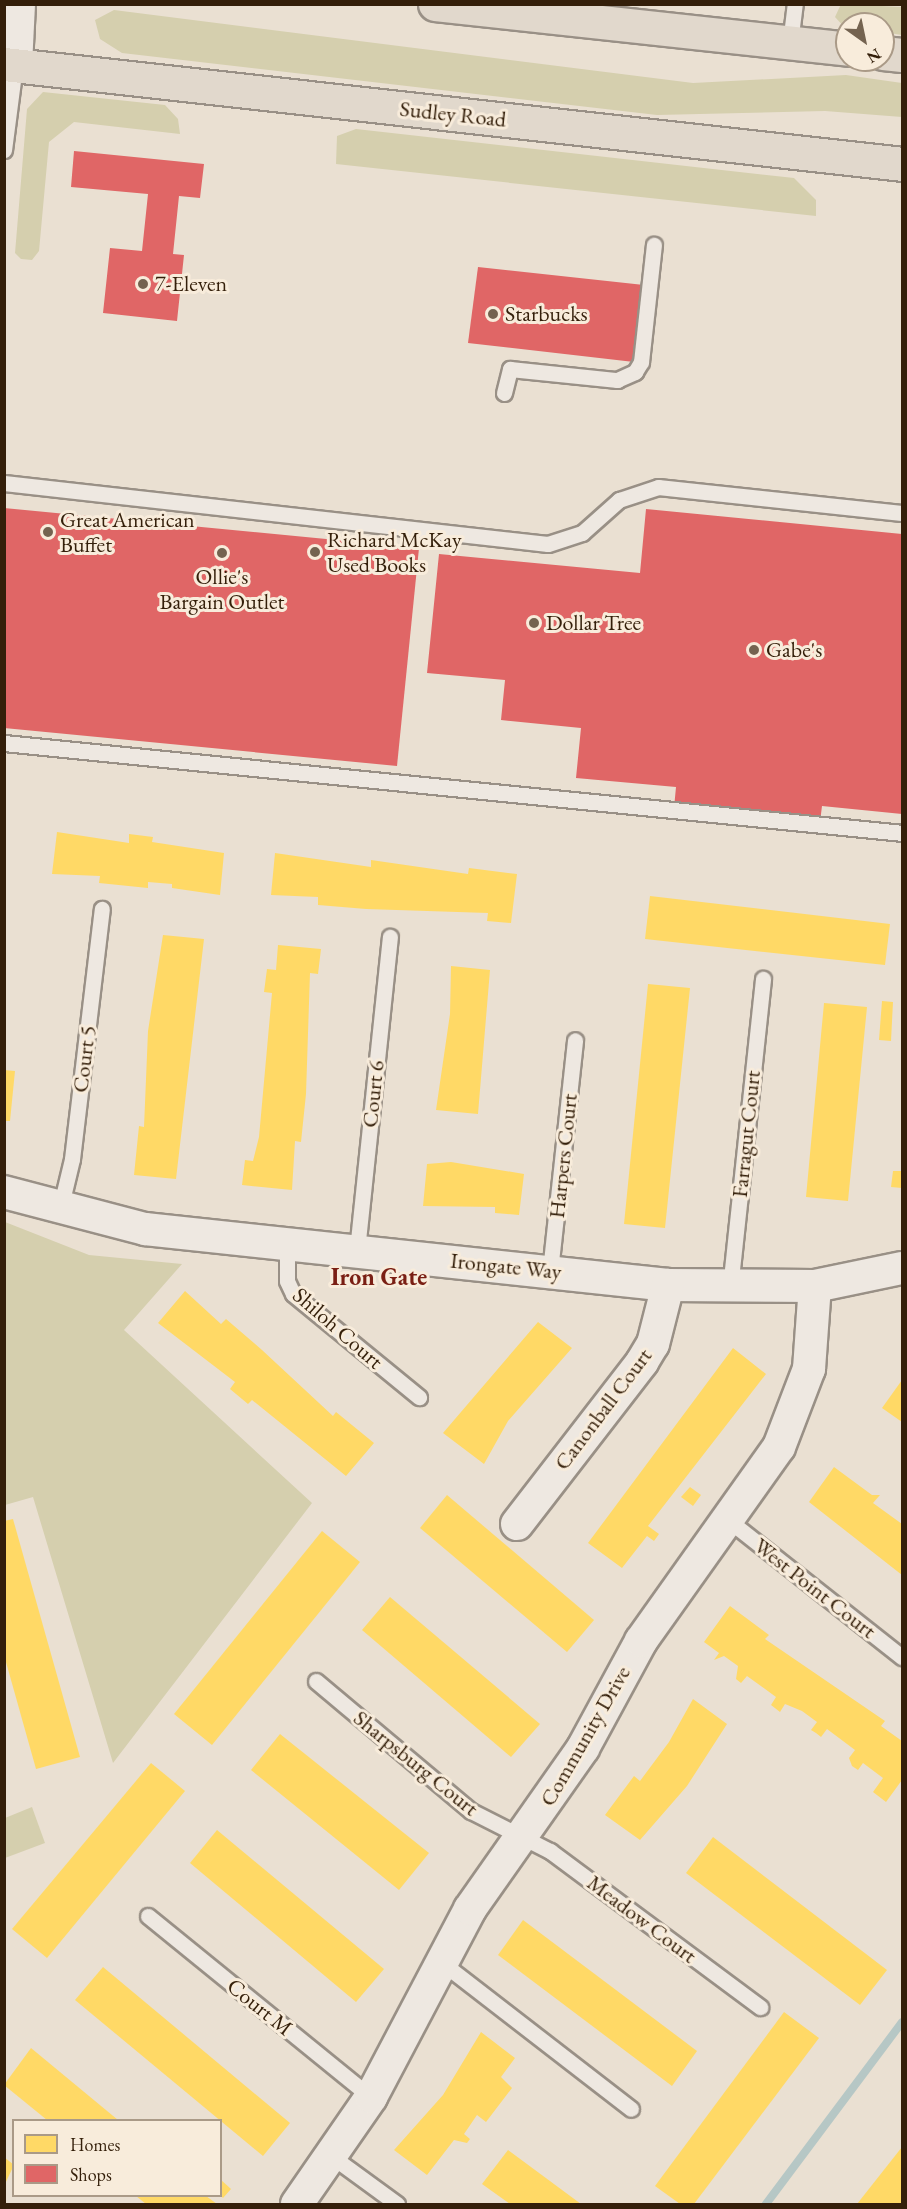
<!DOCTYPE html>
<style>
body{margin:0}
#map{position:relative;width:907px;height:2209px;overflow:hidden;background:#eae0d2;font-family:"EB Garamond",serif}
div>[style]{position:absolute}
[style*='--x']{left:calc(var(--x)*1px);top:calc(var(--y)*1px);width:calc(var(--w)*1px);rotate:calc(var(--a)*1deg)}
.green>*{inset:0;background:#d5cfae}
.homes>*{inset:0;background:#ffd966}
.shops>*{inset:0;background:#e06666}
.stream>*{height:8px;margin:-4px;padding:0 4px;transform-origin:4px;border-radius:4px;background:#b6c7c5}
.roads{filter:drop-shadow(2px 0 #999086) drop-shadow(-2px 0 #999086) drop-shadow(0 2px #999086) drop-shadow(0 -2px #999086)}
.lane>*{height:15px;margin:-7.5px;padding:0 7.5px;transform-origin:7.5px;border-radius:7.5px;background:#eee8e1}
.street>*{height:32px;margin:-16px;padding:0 16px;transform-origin:16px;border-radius:16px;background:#eee8e1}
.secondary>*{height:33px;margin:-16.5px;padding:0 16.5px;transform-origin:16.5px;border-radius:16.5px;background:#eee8e1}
.primary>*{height:33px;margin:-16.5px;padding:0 16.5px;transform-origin:16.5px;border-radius:16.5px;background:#e1d8cc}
.dots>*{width:16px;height:16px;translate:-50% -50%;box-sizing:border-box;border:3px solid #f8ecdb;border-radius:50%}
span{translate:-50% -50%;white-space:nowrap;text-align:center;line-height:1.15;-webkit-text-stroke:6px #f8ecdb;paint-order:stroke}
.street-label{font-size:22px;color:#341f0a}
.poi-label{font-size:22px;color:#341f0a}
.left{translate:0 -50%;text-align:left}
.neighbourhood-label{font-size:24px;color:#7a1f14;font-weight:700}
.frame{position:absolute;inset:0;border:6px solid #341f0a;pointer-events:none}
.legend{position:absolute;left:12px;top:2119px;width:210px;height:78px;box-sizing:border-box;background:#f8ecdb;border:2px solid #aa9a87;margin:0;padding:8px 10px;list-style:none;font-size:18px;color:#341f0a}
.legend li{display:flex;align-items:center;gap:12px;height:30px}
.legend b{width:30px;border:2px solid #aa9a87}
.north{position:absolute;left:835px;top:12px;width:60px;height:60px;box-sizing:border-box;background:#f8ecdb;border:2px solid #aa9a87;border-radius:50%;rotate:147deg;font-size:16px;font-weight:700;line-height:24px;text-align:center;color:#341f0a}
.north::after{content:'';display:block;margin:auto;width:21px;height:27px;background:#746350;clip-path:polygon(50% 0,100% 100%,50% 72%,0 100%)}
</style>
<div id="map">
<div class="green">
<div style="clip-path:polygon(841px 4px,902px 7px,902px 35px,883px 32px,883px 24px,845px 28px,835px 17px)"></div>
<div style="clip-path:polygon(114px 10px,693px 83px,846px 75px,902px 83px,902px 117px,825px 111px,657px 115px,122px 53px,100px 39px,95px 20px)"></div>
<div style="clip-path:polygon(43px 92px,165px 105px,178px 119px,180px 134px,74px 122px,49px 142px,39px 251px,32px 260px,21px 259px,15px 253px,27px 109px)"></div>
<div style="clip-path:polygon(356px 129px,794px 178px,816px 200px,816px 216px,336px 164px,337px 136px)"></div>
<div style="clip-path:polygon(5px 1222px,89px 1255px,182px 1264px,124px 1330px,312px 1503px,113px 1763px,33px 1497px,5px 1505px)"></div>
<div style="clip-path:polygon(32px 1807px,45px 1843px,5px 1858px,5px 1818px)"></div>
</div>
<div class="homes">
<div style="clip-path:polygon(57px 832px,129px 843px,129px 834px,153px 837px,152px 842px,224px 853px,220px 895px,172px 888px,172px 884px,148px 882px,148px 888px,99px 883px,100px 876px,52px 874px)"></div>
<div style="clip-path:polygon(275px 853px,371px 867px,371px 860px,468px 874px,469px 868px,517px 874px,511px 923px,487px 921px,488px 913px,366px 909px,318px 905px,318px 897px,271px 895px)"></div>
<div style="clip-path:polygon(650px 896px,890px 924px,885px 965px,645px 939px)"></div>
<div style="clip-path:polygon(163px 935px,204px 939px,176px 1179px,134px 1175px,139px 1126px,144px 1127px,148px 1031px)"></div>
<div style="clip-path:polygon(278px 945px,321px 949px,318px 974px,310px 973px,306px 1094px,301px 1142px,295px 1141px,292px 1190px,242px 1185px,245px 1160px,253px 1161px,259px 1137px,272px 993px,264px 992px,267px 969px,276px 970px)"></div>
<div style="clip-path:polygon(451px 966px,490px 970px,478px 1114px,436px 1110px,450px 1014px)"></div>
<div style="clip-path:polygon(648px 984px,690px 988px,665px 1228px,624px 1224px)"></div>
<div style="clip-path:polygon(882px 1001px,893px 1002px,891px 1041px,879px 1040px)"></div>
<div style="clip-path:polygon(824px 1003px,867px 1007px,848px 1201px,806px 1197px)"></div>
<div style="clip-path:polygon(4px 1070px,15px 1071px,10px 1121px,4px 1121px)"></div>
<div style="clip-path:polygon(451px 1162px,524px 1174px,519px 1215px,495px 1213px,495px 1207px,423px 1206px,427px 1164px)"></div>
<div style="clip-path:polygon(893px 1171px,902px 1171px,902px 1188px,891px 1187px)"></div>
<div style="clip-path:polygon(185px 1291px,221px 1324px,226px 1319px,262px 1350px,333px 1416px,336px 1412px,374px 1443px,346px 1476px,252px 1400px,248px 1404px,230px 1389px,235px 1382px,158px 1323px)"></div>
<div style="clip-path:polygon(538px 1322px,572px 1348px,508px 1421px,484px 1464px,443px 1433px)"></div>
<div style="clip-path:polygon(733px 1348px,766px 1374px,648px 1526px,659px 1534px,654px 1541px,647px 1536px,622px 1568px,588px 1543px)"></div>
<div style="clip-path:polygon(902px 1380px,902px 1422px,882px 1408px)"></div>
<div style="clip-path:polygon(834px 1467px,872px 1495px,880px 1495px,873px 1503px,902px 1524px,902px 1575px,809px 1502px)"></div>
<div style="clip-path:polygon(690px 1487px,701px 1495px,693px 1506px,681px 1497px)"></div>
<div style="clip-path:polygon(447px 1495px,594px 1620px,567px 1652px,420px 1528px)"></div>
<div style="clip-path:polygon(13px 1519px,80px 1757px,36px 1769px,4px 1655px,4px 1521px)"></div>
<div style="clip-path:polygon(322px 1531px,360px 1562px,212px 1745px,174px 1714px)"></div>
<div style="clip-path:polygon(390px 1597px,540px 1724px,511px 1757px,362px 1630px)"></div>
<div style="clip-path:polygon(730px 1606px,769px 1635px,765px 1639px,885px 1721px,881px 1726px,902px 1741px,902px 1780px,886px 1802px,873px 1792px,883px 1778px,863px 1763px,858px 1770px,852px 1766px,849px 1758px,855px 1750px,827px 1729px,821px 1737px,816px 1733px,811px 1730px,817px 1722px,802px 1711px,785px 1704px,780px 1712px,771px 1705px,776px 1697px,747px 1676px,741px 1683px,736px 1679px,738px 1666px,724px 1656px,714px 1660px,719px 1653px,704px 1642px)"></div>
<div style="clip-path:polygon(693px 1699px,727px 1724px,687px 1786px,640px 1840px,605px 1815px,634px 1776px,640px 1781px,669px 1742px)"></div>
<div style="clip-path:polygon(280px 1734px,429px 1853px,399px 1890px,251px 1770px)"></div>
<div style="clip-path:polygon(151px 1763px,185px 1791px,47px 1958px,12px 1929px)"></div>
<div style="clip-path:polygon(217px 1830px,384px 1969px,356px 2002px,190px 1863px)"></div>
<div style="clip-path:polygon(713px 1837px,887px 1970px,860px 2005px,686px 1873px)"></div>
<div style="clip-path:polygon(523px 1920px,697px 2051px,672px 2086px,498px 1955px)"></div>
<div style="clip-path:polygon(103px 1967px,290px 2123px,263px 2156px,75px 2000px)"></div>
<div style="clip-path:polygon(784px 2012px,819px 2038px,694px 2204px,680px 2204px,655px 2186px)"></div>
<div style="clip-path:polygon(481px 2032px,515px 2058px,501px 2077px,512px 2088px,486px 2122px,477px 2115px,464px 2134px,470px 2139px,467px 2143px,454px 2140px,427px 2175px,394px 2150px,443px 2095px)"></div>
<div style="clip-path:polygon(31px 2048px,118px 2120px,47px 2120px,4px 2085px)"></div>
<div style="clip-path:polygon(902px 2147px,902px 2204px,857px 2204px)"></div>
<div style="clip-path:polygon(508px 2150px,581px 2204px,510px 2204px,482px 2184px)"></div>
<div style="clip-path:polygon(4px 2157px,14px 2165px,4px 2186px)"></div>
<div style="clip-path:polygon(220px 2179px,231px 2189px,223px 2198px,220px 2195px)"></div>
<div style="clip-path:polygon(136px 2196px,206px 2196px,217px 2204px,146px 2204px)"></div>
</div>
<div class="shops">
<div style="clip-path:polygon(74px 151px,204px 164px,200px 198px,179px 196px,173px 254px,184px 255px,177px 321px,103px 313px,110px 248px,142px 251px,148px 194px,71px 187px)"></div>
<div style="clip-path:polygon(478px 267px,644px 285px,634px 362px,468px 343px)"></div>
<div style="clip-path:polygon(4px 508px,419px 548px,397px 766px,4px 728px)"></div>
<div style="clip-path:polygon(646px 509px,902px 534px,902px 814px,822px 806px,820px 822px,674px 808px,676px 787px,576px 778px,581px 728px,501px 720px,505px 680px,427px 673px,439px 554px,640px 573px)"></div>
</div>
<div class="stream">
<div style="--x:766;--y:2204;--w:227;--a:-53.2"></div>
</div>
<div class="roads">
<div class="lane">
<div style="--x:790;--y:43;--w:39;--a:-83"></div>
<div style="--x:4;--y:150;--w:86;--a:-82.6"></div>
<div style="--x:504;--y:393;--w:25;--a:-76"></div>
<div style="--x:510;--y:369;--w:108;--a:5.9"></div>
<div style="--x:617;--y:380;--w:20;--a:-24"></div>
<div style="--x:635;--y:372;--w:12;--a:-59"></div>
<div style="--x:641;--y:362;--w:118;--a:-83.7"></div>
<div style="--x:4;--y:483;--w:547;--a:6.4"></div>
<div style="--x:548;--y:544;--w:36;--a:-18"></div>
<div style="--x:582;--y:533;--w:50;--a:-41.7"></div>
<div style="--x:619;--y:500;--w:41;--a:-18.4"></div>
<div style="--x:658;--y:487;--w:245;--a:6.1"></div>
<div style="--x:4;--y:743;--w:902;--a:5.72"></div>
<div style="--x:60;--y:1209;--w:51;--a:-76.5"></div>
<div style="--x:72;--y:1159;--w:252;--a:-83.2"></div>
<div style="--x:287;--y:1245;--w:36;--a:90"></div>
<div style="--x:287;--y:1281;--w:14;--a:65"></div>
<div style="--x:293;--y:1294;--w:163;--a:39.3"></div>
<div style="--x:357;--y:1250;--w:315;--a:-84"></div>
<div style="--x:550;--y:1271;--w:232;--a:-83.8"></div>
<div style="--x:730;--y:1288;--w:311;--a:-83.9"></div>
<div style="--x:727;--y:1519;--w:223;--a:38.3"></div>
<div style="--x:316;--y:1681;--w:202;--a:40"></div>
<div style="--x:471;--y:1811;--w:89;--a:26.9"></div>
<div style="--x:550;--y:1851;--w:262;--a:36.6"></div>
<div style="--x:148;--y:1916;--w:287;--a:39.1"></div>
<div style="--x:441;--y:1962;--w:240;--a:37.7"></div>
<div style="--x:334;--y:2158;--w:78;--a:36.1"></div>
</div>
<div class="street">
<div style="--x:4;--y:1192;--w:146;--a:14.7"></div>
<div style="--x:145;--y:1229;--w:526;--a:6.11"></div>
<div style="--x:668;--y:1285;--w:147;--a:0.4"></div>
<div style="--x:815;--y:1286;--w:89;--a:-11.7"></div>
<div style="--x:517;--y:1524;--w:205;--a:-52.3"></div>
<div style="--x:642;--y:1362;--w:21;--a:-59"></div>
<div style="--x:653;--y:1344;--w:61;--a:-75.7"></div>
<div style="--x:297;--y:2204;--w:130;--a:-55.3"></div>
<div style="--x:371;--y:2097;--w:212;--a:-62.2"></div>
<div style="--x:470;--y:1909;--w:197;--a:-54.9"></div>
<div style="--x:583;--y:1748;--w:122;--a:-61.5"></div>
<div style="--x:641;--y:1641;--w:238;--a:-54.6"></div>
<div style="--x:779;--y:1447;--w:84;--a:-69"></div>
<div style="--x:809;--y:1369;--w:83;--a:-85.9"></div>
</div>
<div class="secondary">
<div style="--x:15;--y:65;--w:61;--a:-87.2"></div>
</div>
<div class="primary">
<div style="--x:435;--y:4;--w:414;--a:6.2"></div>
<div style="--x:883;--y:53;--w:19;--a:6"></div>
<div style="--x:4;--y:64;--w:904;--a:6.35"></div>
</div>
</div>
<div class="dots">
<div style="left:143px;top:284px;background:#746350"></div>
<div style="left:493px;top:314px;background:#746350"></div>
<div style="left:48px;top:532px;background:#746350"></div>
<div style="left:315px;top:552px;background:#746350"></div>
<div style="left:222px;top:553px;background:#746350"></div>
<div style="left:534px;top:623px;background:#746350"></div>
<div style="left:754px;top:650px;background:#746350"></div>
</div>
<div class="street-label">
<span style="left:453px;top:114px;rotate:6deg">Sudley Road</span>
<span style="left:84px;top:1059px;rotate:-83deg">Court 5</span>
<span style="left:373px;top:1094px;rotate:-84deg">Court 6</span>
<span style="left:746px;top:1134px;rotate:-84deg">Farragut Court</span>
<span style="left:563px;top:1156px;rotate:-84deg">Harpers Court</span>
<span style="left:506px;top:1266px;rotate:6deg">Irongate Way</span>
<span style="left:338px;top:1328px;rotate:41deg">Shiloh Court</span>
<span style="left:603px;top:1409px;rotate:-53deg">Canonball Court</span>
<span style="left:815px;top:1588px;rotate:38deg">West Point Court</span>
<span style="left:585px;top:1736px;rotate:-60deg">Community Drive</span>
<span style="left:416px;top:1763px;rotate:39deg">Sharpsburg Court</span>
<span style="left:642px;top:1919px;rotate:37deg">Meadow Court</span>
<span style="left:260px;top:2007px;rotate:39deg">Court M</span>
</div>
<div class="poi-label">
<span class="left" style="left:155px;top:284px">7-Eleven</span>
<span class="left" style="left:505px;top:314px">Starbucks</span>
<span class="left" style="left:60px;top:532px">Great American<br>Buffet</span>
<span class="left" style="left:327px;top:552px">Richard McKay<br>Used Books</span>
<span style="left:222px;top:589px">Ollie's<br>Bargain Outlet</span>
<span class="left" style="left:546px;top:623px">Dollar Tree</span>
<span class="left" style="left:766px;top:650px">Gabe's</span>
</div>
<div class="neighbourhood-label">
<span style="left:379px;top:1277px">Iron Gate</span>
</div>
<div class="frame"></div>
<ul class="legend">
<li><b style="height:16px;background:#ffd966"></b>Homes</li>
<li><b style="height:16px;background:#e06666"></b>Shops</li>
</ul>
<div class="north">N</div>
</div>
